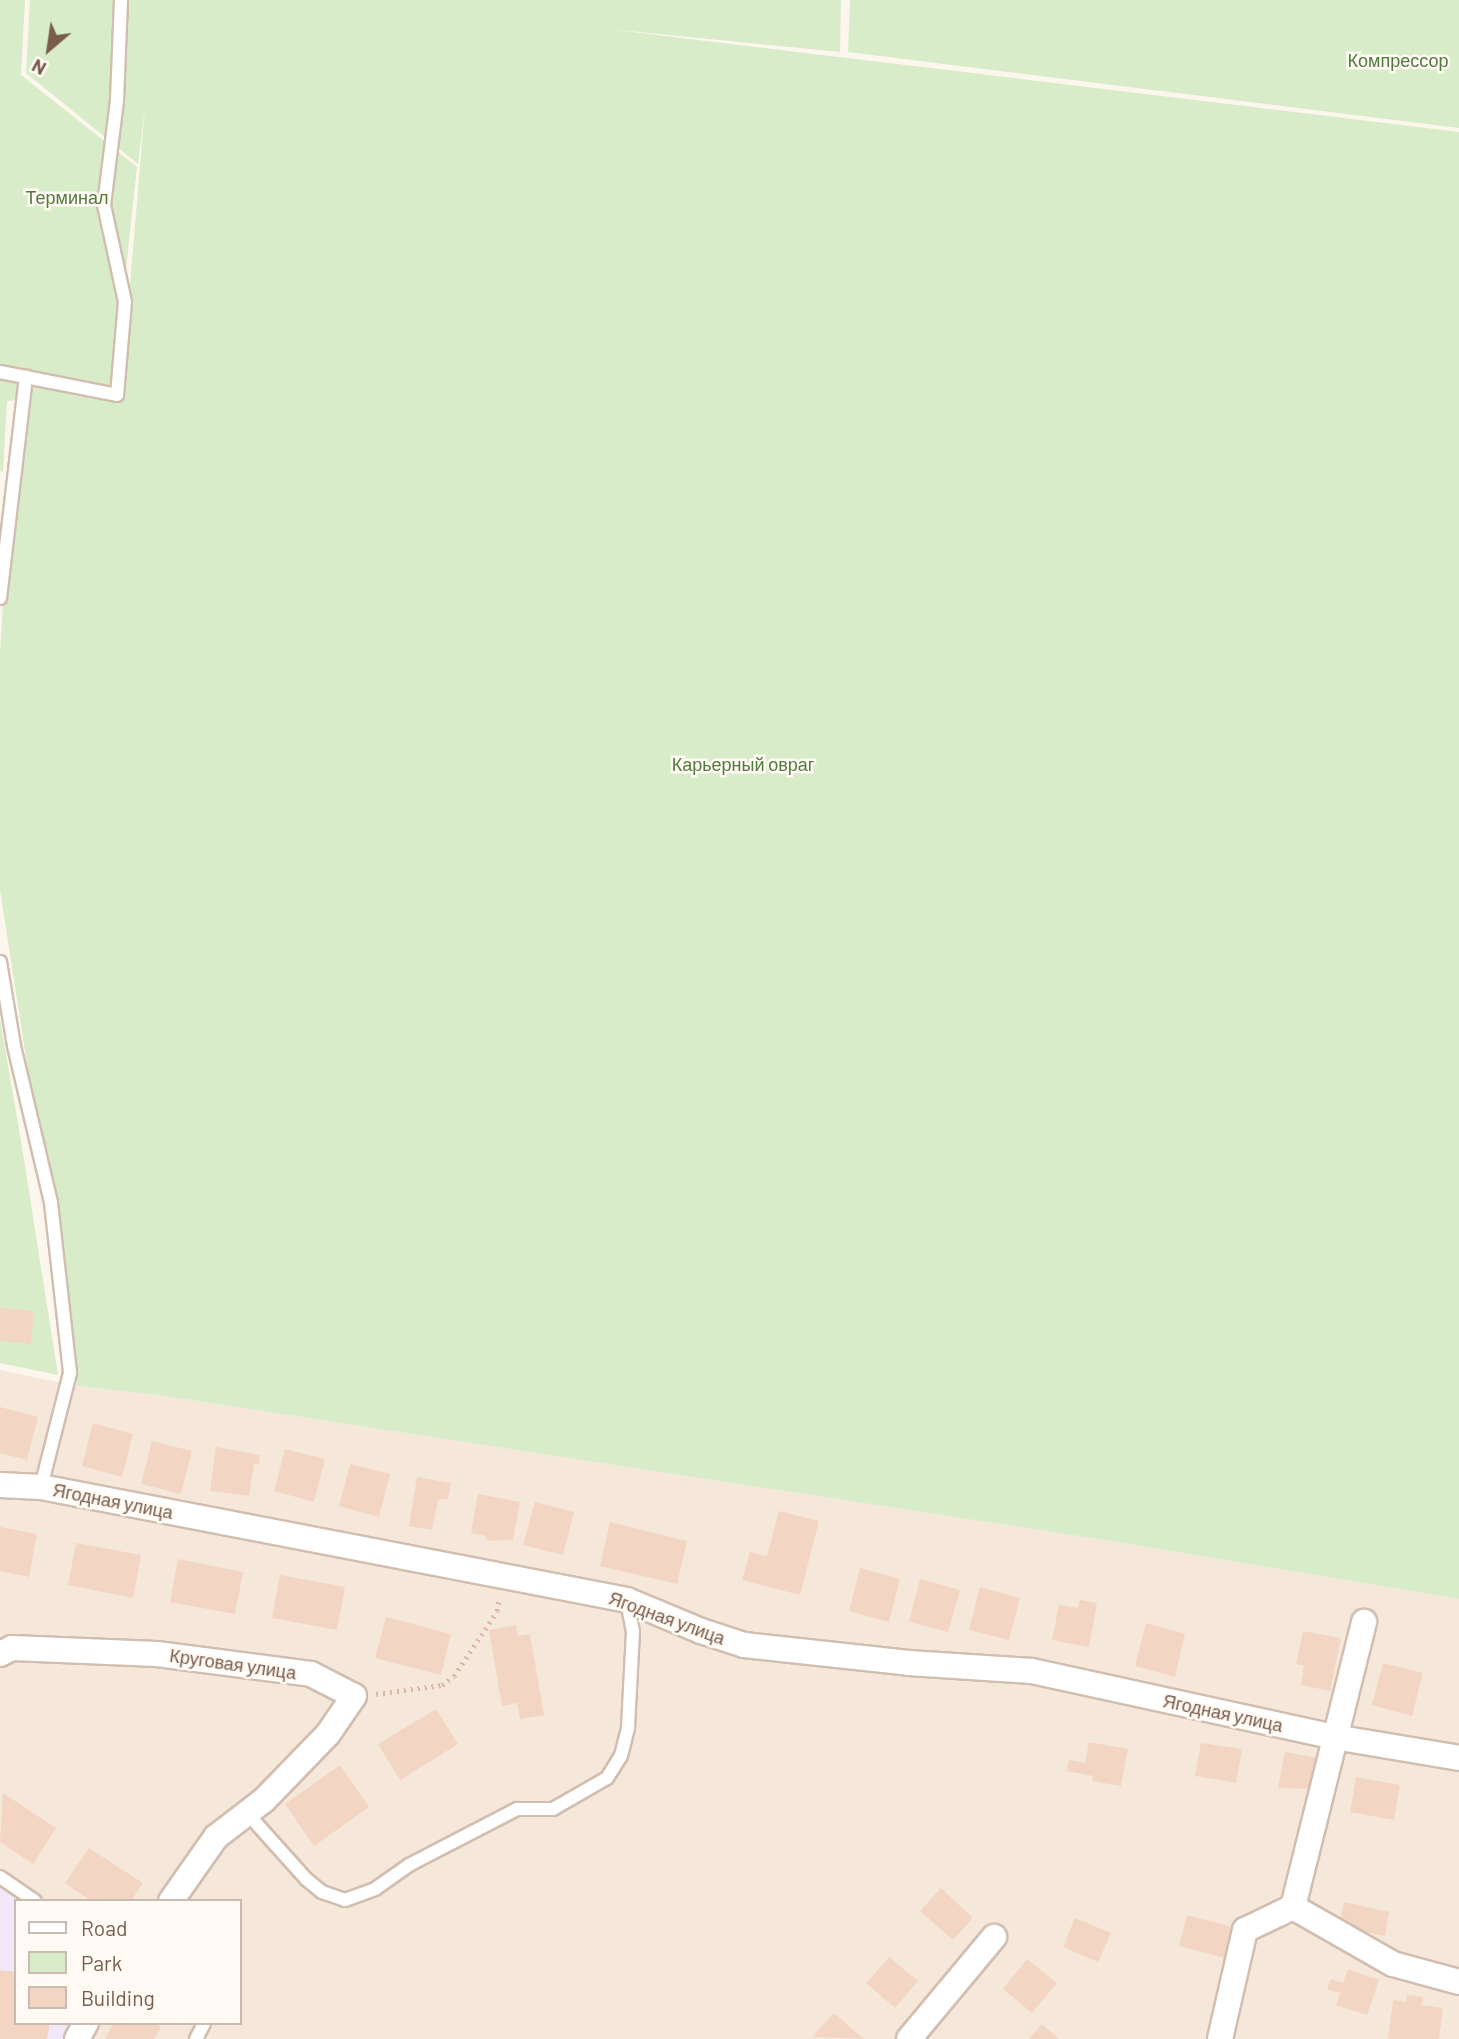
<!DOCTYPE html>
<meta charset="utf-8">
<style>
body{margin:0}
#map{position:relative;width:1459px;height:2039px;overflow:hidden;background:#fdf6ec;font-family:Barlow,sans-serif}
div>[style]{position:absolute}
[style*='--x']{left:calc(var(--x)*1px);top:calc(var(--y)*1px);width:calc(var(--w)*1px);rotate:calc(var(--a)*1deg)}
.residential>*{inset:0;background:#f5e8da}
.education>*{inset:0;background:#f3e8fa}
.green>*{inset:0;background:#d8ecc9}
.building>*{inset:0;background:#f3d5c3}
.path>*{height:4.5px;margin-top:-2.25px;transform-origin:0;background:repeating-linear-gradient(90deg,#d9b8a5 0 2px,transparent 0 7px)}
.roads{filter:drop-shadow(2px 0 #d1beb0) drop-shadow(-2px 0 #d1beb0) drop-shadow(0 2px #d1beb0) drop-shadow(0 -2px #d1beb0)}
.service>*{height:12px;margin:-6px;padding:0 6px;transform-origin:6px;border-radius:6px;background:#fff}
.minor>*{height:24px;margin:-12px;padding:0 12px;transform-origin:12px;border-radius:12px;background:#fff}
span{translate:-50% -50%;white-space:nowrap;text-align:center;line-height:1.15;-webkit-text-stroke:5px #fffaf3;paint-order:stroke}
.park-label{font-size:18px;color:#537a41}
.street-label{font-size:18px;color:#7a5c4d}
.legend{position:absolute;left:14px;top:1899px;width:228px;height:126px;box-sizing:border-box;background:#fffaf3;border:2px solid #cabbb1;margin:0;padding:9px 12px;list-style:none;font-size:21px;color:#7a5c4d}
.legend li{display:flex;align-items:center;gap:14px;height:35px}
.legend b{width:35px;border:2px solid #cabbb1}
.north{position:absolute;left:14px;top:14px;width:70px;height:70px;-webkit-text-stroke:5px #fffaf3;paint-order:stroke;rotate:209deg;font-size:19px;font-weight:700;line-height:28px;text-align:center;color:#7a5c4d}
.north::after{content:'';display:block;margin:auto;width:24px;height:32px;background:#7a5c4d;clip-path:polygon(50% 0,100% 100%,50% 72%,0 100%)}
</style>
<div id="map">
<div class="residential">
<div style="clip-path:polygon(evenodd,0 1370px,77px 1386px,158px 1395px,1104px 1540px,1459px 1599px,1459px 2039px,0 2039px,0 1370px,16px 1901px,240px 1901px,240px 2023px,16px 2023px,16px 1901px)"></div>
</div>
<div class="education">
<div style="clip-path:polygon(0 1887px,21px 1901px,16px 1901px,16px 2023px,68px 2023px,64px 2039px,0 2039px)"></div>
</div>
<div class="green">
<div style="clip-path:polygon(0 0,25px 0,21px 75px,137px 167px,113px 390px,70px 395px,120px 403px,145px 107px,138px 164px,26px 73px,30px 0,841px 0,840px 52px,608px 29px,1459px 132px,1459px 1599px,1104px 1540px,158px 1395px,77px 1386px,0 890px,0 653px,15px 400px,7px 401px,3px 472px,0 471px)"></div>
<div style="clip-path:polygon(850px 0,1459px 0,1459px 128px,848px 52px)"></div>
<div style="clip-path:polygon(0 1019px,21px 1141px,58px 1375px,0 1363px)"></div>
</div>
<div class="building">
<div style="clip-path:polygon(0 1308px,34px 1311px,31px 1344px,0 1341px)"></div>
<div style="clip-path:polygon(0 1407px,38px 1417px,27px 1460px,0 1453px)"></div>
<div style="clip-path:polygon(93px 1423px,133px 1434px,122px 1477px,82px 1466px)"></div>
<div style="clip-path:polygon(152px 1441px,192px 1451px,181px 1494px,141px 1484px)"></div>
<div style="clip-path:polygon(216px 1447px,260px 1455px,259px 1464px,254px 1464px,249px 1496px,210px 1491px)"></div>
<div style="clip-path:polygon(285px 1449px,325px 1459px,314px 1502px,274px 1491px)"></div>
<div style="clip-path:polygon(350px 1464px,390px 1474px,379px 1517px,339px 1506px)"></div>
<div style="clip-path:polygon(417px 1477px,451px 1483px,448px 1499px,438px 1500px,432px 1530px,409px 1526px)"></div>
<div style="clip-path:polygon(478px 1494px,520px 1502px,513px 1540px,488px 1541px,485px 1536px,471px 1533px)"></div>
<div style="clip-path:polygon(535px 1502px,574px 1512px,563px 1555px,523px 1545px)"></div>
<div style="clip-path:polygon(779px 1511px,819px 1521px,800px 1595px,742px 1580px,750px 1552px,767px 1556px)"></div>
<div style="clip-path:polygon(610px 1522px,687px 1541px,677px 1584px,600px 1566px)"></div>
<div style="clip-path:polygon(0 1527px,37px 1534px,29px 1577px,0 1571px)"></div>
<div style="clip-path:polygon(76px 1543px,141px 1555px,133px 1598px,68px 1585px)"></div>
<div style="clip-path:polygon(178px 1559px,243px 1572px,235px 1614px,170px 1602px)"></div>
<div style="clip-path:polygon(860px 1568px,900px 1579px,889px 1622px,849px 1611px)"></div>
<div style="clip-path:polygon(280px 1575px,345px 1587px,337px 1630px,272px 1618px)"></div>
<div style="clip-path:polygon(920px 1579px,960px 1590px,948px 1632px,909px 1622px)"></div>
<div style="clip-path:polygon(980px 1587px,1020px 1598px,1009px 1640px,969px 1630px)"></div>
<div style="clip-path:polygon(1080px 1600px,1097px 1603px,1089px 1647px,1052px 1640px,1059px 1605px,1078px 1608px)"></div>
<div style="clip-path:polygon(386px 1617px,451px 1634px,441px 1675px,375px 1658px)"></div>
<div style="clip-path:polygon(1146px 1623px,1185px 1634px,1175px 1677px,1135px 1666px)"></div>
<div style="clip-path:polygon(516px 1625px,517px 1636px,530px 1634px,544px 1715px,520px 1719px,517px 1703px,502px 1706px,489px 1630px)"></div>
<div style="clip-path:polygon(1303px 1631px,1341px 1638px,1330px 1691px,1301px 1685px,1304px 1666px,1296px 1664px)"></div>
<div style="clip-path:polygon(1383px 1663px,1423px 1673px,1412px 1716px,1372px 1705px)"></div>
<div style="clip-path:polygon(436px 1709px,458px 1744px,400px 1780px,378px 1744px)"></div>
<div style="clip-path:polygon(1089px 1742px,1128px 1749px,1121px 1786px,1092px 1781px,1093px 1776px,1067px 1771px,1069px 1760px,1085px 1763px)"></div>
<div style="clip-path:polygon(1201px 1743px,1242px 1749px,1236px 1783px,1195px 1776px)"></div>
<div style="clip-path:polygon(1285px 1752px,1318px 1758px,1312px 1789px,1278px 1788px)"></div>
<div style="clip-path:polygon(340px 1765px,369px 1807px,314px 1846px,285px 1804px)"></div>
<div style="clip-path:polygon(1356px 1777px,1400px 1785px,1394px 1820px,1350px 1812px)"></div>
<div style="clip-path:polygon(3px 1793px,56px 1828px,33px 1864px,0 1842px)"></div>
<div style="clip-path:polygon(89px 1848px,143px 1883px,131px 1901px,91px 1901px,65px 1883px)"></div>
<div style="clip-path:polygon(941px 1888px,973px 1918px,953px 1940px,920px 1911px)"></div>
<div style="clip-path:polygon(1344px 1902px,1389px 1912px,1385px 1936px,1339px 1927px)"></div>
<div style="clip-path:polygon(1187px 1915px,1233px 1927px,1225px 1958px,1179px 1946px)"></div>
<div style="clip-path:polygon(1075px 1918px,1111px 1933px,1098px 1962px,1063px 1947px)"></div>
<div style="clip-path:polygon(889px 1957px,918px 1981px,895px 2008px,866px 1983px)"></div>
<div style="clip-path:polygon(1027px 1959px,1057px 1983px,1032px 2013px,1003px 1989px)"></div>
<div style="clip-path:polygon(1348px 1969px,1379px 1980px,1367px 2015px,1336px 2005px,1340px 1993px,1327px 1989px,1331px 1979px,1343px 1983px)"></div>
<div style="clip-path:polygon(0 1970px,16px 1972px,16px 2023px,50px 2023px,47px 2039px,0 2039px)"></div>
<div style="clip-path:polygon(1407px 1995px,1423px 1997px,1421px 2005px,1443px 2008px,1439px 2039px,1388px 2039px,1393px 2000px,1406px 2002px)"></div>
<div style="clip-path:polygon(834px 2013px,864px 2039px,812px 2037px)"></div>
<div style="clip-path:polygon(113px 2023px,153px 2023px,161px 2027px,154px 2039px,105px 2039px)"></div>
<div style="clip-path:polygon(1042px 2024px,1059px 2039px,1029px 2039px)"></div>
</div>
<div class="path">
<div style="--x:376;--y:1694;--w:67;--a:-7.8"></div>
<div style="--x:442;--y:1685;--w:15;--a:-37"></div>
<div style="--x:454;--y:1676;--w:78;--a:-56.5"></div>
<div style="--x:497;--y:1611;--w:13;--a:-81"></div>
</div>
<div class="roads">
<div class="service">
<div style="--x:0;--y:372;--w:119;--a:11.1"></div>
<div style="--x:117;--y:395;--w:93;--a:-85.1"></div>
<div style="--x:125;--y:302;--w:99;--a:-102.2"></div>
<div style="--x:104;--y:205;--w:106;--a:-82.9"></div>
<div style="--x:117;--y:100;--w:100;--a:-87.7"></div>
<div style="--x:0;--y:598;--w:223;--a:-83.3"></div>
<div style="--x:0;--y:962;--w:85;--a:80.5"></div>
<div style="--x:14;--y:1046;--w:161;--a:76.7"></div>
<div style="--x:51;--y:1203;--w:171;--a:83.6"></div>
<div style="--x:70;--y:1373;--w:118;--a:104.3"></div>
<div style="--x:247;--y:1813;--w:89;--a:48.2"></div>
<div style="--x:306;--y:1879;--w:21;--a:39"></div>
<div style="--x:322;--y:1892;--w:24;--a:19"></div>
<div style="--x:345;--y:1900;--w:32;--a:-20"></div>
<div style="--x:375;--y:1889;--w:42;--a:-35.2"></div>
<div style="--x:409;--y:1865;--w:122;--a:-27.4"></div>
<div style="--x:517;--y:1809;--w:36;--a:0"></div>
<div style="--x:553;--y:1809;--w:62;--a:-29.9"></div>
<div style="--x:607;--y:1778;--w:26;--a:-58"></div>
<div style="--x:621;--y:1756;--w:30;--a:-76"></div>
<div style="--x:628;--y:1727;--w:95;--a:-87"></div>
<div style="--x:633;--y:1632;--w:33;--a:-101"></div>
<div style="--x:0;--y:1877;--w:42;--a:34.4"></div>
<div style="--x:196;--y:2039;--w:18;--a:-63"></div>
</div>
<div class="minor">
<div style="--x:0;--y:1485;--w:41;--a:2.8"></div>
<div style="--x:41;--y:1487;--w:597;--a:10.91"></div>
<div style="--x:627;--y:1600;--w:80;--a:22.7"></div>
<div style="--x:701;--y:1631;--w:45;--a:18"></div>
<div style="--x:744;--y:1645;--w:166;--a:6.2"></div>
<div style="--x:909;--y:1663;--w:123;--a:3.7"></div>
<div style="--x:1032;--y:1671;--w:309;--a:12.3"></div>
<div style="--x:1334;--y:1737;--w:127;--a:9.5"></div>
<div style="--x:0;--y:1654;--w:13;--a:-27"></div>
<div style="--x:12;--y:1648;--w:145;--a:2.4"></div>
<div style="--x:157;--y:1654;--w:155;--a:7.4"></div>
<div style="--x:311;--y:1674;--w:48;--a:27.1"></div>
<div style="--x:354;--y:1696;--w:46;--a:124.4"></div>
<div style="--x:328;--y:1734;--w:92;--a:134.1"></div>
<div style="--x:264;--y:1800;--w:61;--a:142.4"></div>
<div style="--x:216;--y:1837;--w:78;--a:125.1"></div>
<div style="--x:1293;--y:1907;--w:115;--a:29.7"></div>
<div style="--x:1393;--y:1964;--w:68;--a:15.3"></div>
<div style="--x:77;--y:2039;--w:18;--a:-61"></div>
<div style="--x:909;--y:2039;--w:133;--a:-50.2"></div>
<div style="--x:1220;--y:2039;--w:112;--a:-77.1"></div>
<div style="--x:1245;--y:1930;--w:53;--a:-25.6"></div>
<div style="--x:1293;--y:1907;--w:294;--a:-76"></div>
</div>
</div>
<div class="park-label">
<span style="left:1398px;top:60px">Компрессор</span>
<span style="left:67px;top:197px">Терминал</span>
<span style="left:743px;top:764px">Карьерный овраг</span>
</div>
<div class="street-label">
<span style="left:113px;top:1501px;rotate:11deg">Ягодная улица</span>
<span style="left:667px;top:1618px;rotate:20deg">Ягодная улица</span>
<span style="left:233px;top:1664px;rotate:8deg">Круговая улица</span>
<span style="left:1223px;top:1713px;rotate:12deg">Ягодная улица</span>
</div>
<ul class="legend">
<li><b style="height:9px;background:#fff"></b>Road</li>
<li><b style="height:19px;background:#d8ecc9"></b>Park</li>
<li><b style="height:19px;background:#f3d5c3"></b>Building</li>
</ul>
<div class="north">N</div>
</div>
